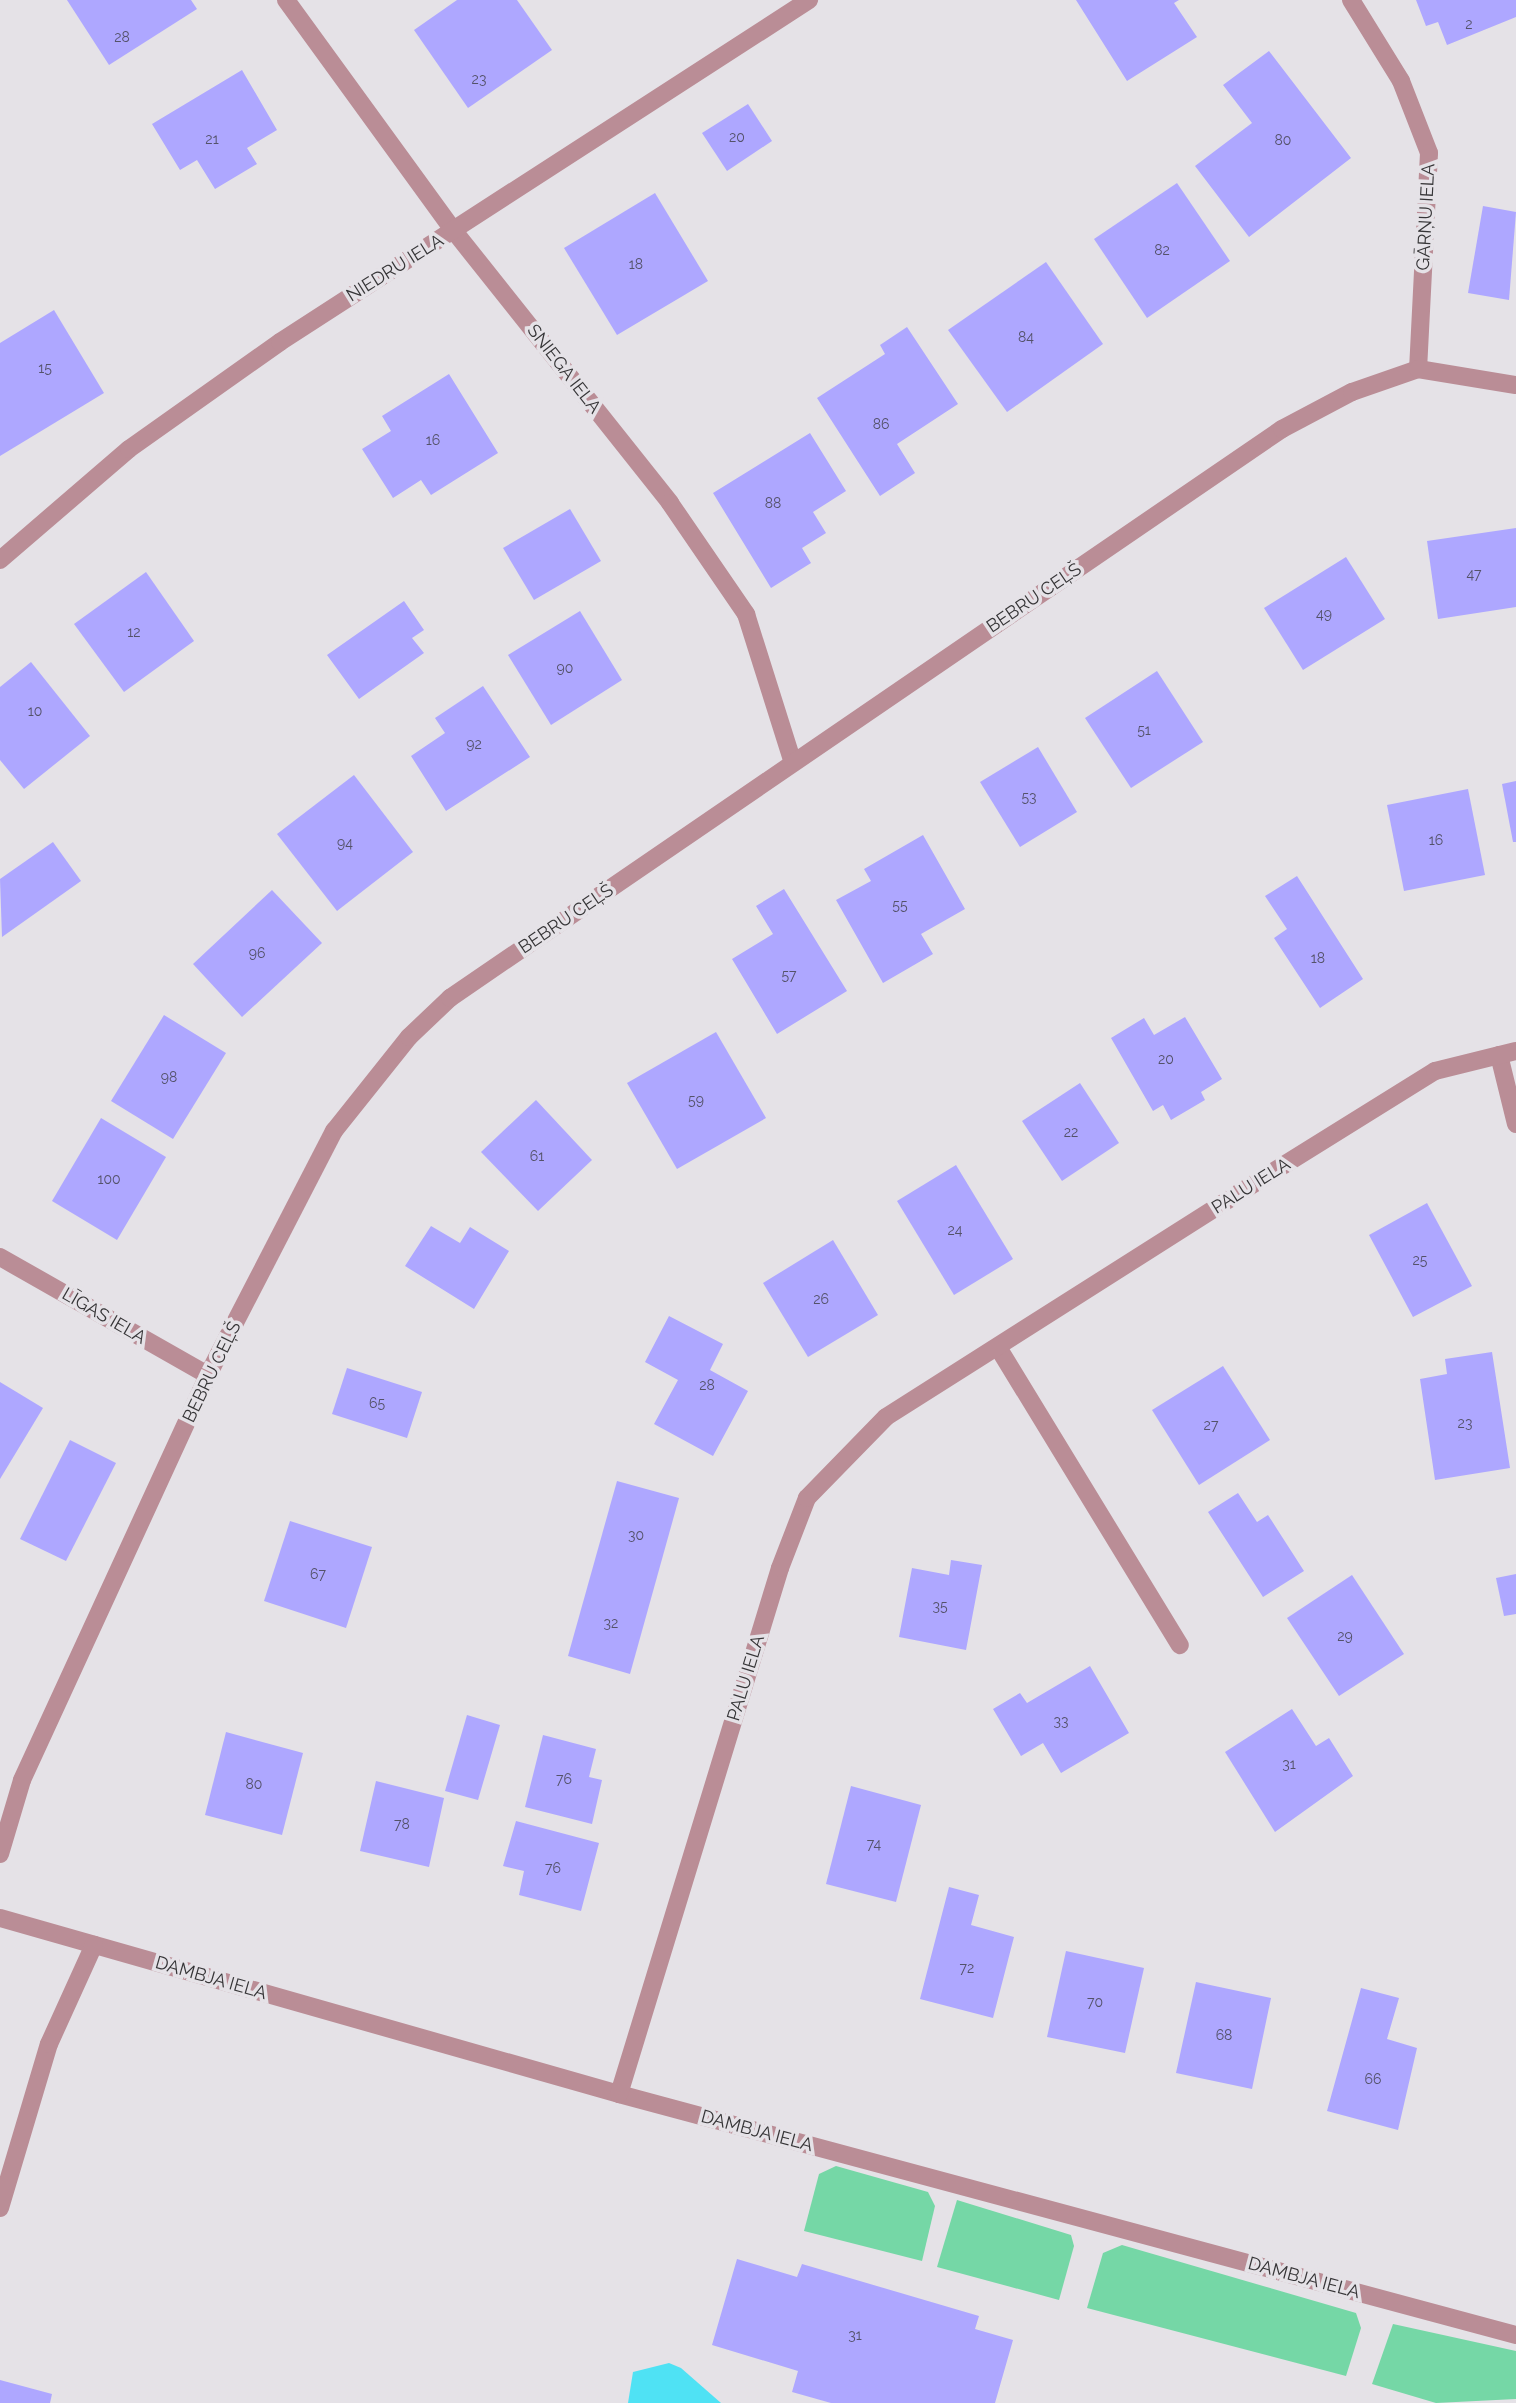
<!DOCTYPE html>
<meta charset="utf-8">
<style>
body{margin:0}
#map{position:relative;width:1516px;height:2403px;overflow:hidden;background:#e5e2e7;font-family:Raleway,sans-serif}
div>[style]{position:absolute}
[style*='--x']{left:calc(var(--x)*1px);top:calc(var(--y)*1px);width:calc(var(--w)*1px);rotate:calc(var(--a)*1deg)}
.green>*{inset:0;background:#75d7a6}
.water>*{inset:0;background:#4fe2f4}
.building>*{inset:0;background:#aea7ff}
.minor>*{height:18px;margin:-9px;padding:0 9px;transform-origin:9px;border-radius:9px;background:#ba8d96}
span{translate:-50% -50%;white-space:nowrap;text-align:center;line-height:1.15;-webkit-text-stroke:7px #e5e2e7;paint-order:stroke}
.number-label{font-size:14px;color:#545269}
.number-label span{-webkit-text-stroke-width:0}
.street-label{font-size:18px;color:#363537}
</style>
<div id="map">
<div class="green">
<div style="clip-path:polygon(836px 2166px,928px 2192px,935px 2206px,922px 2261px,804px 2231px,819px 2174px)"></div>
<div style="clip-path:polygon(957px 2200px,1071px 2235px,1074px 2246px,1059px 2300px,937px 2267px)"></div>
<div style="clip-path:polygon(1122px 2245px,1356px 2313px,1361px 2328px,1346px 2376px,1087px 2308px,1103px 2253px)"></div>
<div style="clip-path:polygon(1393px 2324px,1516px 2351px,1516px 2399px,1436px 2403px,1372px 2384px)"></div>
</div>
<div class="water">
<div style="clip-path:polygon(669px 2363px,681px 2368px,721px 2403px,628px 2403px,633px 2372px)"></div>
</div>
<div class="building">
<div style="clip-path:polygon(67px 0,191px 0,197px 9px,109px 65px)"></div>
<div style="clip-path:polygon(457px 0,517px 0,552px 50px,468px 108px,414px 30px)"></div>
<div style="clip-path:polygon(1076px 0,1179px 0,1174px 3px,1197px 37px,1127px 81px)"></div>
<div style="clip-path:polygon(1416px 0,1516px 0,1516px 17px,1447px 45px,1438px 22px,1426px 26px)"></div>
<div style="clip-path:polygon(1269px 51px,1351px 158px,1249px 237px,1195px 166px,1252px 123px,1223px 85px)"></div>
<div style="clip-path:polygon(242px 70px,277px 130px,247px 148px,257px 164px,215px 189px,197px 160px,180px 170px,152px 124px)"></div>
<div style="clip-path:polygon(748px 104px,772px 141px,727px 171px,702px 133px)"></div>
<div style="clip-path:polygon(1177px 183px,1230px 261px,1147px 318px,1094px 239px)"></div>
<div style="clip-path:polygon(655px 193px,708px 281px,617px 335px,564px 248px)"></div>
<div style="clip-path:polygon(1483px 206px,1516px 212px,1509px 300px,1468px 293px)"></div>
<div style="clip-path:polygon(1046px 262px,1103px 344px,1007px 412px,948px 330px)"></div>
<div style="clip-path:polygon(54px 310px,104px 393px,0 456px,0 343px)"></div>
<div style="clip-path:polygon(907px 327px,958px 404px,897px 444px,915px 473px,880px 496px,817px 398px,885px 354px,880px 345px)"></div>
<div style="clip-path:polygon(449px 374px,498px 453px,431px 495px,421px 480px,393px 498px,362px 449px,391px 431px,382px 416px)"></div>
<div style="clip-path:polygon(810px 433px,846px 491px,813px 512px,826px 533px,802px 548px,811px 563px,771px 588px,713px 493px)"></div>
<div style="clip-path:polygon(570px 509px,601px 561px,534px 600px,503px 548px)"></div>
<div style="clip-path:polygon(1516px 528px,1516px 607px,1438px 619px,1427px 541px)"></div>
<div style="clip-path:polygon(1346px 557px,1385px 619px,1303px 670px,1264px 608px)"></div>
<div style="clip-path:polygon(146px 572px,194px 641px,124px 692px,74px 624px)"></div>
<div style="clip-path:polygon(404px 601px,424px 630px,412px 638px,424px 653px,359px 699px,327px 655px)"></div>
<div style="clip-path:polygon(580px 611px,622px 680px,551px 725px,508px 655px)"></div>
<div style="clip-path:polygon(31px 662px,90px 736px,24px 789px,0 760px,0 687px)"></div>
<div style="clip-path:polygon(1157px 671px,1203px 742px,1131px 788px,1085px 718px)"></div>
<div style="clip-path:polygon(483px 686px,530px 757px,446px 811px,411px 756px,445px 733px,435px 718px)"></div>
<div style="clip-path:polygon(1038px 747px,1077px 812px,1020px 847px,980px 782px)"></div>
<div style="clip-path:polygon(354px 775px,413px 852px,337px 911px,277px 834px)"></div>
<div style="clip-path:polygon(1516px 781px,1516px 842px,1513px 842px,1502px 784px)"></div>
<div style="clip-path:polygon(1468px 789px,1485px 875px,1404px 891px,1387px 805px)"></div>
<div style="clip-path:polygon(923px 835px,965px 909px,921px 934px,933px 954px,883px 983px,836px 900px,871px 881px,864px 869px)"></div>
<div style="clip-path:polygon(53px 842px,81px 881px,2px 937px,0 879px)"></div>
<div style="clip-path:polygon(1297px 876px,1363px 979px,1320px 1008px,1274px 938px,1287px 929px,1265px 896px)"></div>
<div style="clip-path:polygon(784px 889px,847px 991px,777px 1034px,732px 959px,773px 934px,756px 906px)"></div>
<div style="clip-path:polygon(272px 890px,322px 943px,242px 1017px,193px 964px)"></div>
<div style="clip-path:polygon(164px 1015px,226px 1053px,173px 1139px,111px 1101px)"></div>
<div style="clip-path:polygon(1185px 1017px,1222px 1079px,1201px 1092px,1205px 1100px,1171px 1120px,1163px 1105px,1153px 1111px,1111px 1038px,1144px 1018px,1154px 1035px)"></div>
<div style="clip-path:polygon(716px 1032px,766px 1118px,677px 1169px,627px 1083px)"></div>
<div style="clip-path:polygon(1080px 1083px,1119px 1143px,1062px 1181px,1022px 1121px)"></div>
<div style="clip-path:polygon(536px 1100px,592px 1160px,538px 1211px,481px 1152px)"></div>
<div style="clip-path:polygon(101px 1118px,166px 1157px,117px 1240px,52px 1201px)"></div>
<div style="clip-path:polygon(956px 1165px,1013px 1259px,954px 1295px,897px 1201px)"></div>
<div style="clip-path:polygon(1427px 1203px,1472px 1286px,1413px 1317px,1369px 1235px)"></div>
<div style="clip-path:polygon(431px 1226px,460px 1243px,470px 1227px,509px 1251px,474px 1309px,405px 1266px)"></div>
<div style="clip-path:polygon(833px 1240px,878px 1315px,808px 1357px,763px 1283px)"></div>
<div style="clip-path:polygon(669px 1316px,723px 1344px,710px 1370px,748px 1391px,713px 1456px,654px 1424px,678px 1380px,645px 1362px)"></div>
<div style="clip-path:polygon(1492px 1352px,1510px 1468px,1435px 1480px,1420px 1379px,1447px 1374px,1445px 1359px)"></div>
<div style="clip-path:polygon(1223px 1366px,1270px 1440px,1199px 1485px,1152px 1410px)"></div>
<div style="clip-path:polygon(347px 1368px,422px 1392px,407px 1438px,332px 1414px)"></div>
<div style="clip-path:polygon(0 1382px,43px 1408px,0 1479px)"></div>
<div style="clip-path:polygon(70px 1440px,116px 1463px,66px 1561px,20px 1539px)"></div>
<div style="clip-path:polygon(617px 1481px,679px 1498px,630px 1674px,568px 1656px)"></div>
<div style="clip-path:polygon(1238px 1493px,1257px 1522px,1268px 1515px,1304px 1571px,1263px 1597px,1208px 1512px)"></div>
<div style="clip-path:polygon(290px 1521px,372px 1547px,346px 1628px,264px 1601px)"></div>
<div style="clip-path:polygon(951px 1560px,982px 1565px,966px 1650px,899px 1637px,912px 1568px,949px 1575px)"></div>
<div style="clip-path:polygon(1516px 1574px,1516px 1614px,1504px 1616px,1496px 1578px)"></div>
<div style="clip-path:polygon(1352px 1575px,1404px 1654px,1339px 1696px,1287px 1618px)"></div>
<div style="clip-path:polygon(1090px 1666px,1129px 1733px,1061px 1773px,1043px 1743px,1021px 1756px,993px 1709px,1020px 1693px,1027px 1703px)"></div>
<div style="clip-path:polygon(1292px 1709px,1316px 1746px,1329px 1738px,1353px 1776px,1275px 1832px,1225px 1752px)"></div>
<div style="clip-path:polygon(467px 1715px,500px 1725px,478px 1800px,445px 1791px)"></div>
<div style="clip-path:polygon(226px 1732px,303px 1753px,282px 1835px,205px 1815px)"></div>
<div style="clip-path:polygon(543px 1735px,596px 1749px,589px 1777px,602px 1780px,592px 1824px,525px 1807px)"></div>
<div style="clip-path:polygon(376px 1781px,444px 1798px,429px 1867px,360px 1851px)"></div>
<div style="clip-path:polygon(851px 1786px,921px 1805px,896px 1902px,826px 1884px)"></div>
<div style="clip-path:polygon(516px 1821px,599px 1843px,581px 1911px,519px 1895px,524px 1871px,503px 1866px)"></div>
<div style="clip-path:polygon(949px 1887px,979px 1895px,971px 1925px,1014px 1937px,993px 2018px,920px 1999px)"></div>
<div style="clip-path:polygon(1066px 1951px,1144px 1968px,1125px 2053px,1047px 2037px)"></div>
<div style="clip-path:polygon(1196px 1982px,1271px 1998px,1252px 2089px,1176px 2073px)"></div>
<div style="clip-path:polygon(1361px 1988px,1399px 1998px,1387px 2039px,1417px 2048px,1398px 2130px,1327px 2111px)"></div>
<div style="clip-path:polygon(737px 2259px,797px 2277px,802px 2264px,979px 2316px,975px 2329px,1013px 2340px,995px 2403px,831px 2403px,792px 2392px,798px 2371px,712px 2345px)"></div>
<div style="clip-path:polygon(0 2380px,52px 2394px,50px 2403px,0 2403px)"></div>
</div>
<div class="minor">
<div style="--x:286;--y:0;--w:286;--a:54"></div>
<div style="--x:454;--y:231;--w:347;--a:51.5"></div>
<div style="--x:670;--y:503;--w:135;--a:55.6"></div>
<div style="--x:746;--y:614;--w:156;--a:72.5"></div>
<div style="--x:1351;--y:0;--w:95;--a:58.3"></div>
<div style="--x:1401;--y:81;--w:77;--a:68.7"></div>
<div style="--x:1429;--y:153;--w:216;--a:92.9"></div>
<div style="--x:0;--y:560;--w:170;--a:-40.7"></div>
<div style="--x:129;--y:449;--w:185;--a:-35.3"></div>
<div style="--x:280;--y:342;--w:630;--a:-32.88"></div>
<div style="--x:1499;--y:1055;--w:71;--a:76.2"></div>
<div style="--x:0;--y:1257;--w:239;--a:29.6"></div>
<div style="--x:999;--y:1349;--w:347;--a:58.6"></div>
<div style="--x:0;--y:1854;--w:77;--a:-73.4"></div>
<div style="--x:22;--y:1780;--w:446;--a:-65.3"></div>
<div style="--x:208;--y:1375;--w:275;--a:-62.7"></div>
<div style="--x:334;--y:1131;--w:120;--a:-51.4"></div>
<div style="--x:409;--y:1037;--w:57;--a:-43.6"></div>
<div style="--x:450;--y:998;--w:1008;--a:-34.37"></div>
<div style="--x:1282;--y:429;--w:79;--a:-27.9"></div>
<div style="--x:1352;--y:392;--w:70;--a:-19.2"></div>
<div style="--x:1418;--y:369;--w:99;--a:9.3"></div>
<div style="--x:0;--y:1918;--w:644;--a:15.87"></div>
<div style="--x:619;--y:2094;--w:929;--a:15.04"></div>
<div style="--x:619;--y:2094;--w:550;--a:-72.98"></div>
<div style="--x:780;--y:1568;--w:75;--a:-68.9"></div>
<div style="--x:807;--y:1498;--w:113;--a:-45.7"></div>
<div style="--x:886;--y:1417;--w:418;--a:-32.4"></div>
<div style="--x:1239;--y:1193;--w:231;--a:-31.9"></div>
<div style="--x:1435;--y:1071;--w:83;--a:-13.9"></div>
<div style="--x:0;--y:2208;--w:171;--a:-73.4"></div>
<div style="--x:49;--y:2044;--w:109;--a:-65.6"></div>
</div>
<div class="number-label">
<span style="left:1469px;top:24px">2</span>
<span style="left:122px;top:37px">28</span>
<span style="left:479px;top:79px">23</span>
<span style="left:737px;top:137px">20</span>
<span style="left:212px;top:139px">21</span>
<span style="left:1283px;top:140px">80</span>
<span style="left:1162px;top:250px">82</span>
<span style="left:636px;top:264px">18</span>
<span style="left:1026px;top:337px">84</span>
<span style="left:45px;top:368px">15</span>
<span style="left:881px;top:424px">86</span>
<span style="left:433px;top:440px">16</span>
<span style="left:773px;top:503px">88</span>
<span style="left:1474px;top:574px">47</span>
<span style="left:1324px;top:614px">49</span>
<span style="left:134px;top:632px">12</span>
<span style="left:565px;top:668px">90</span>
<span style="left:35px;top:711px">10</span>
<span style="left:1144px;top:730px">51</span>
<span style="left:474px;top:744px">92</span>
<span style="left:1029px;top:797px">53</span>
<span style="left:1436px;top:840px">16</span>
<span style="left:345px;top:843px">94</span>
<span style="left:900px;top:905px">55</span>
<span style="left:257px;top:953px">96</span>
<span style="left:1318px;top:958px">18</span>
<span style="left:789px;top:975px">57</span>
<span style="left:1166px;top:1059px">20</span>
<span style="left:169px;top:1077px">98</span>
<span style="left:696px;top:1100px">59</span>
<span style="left:1071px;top:1132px">22</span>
<span style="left:537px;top:1156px">61</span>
<span style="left:109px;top:1179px">100</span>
<span style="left:955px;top:1230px">24</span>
<span style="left:1420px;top:1260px">25</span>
<span style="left:821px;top:1299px">26</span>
<span style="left:707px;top:1385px">28</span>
<span style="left:377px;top:1403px">65</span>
<span style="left:1465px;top:1423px">23</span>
<span style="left:1211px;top:1425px">27</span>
<span style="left:636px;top:1535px">30</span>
<span style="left:318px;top:1574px">67</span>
<span style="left:940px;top:1606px">35</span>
<span style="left:611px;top:1623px">32</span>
<span style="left:1345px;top:1636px">29</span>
<span style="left:1061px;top:1721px">33</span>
<span style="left:1289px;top:1764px">31</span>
<span style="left:564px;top:1779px">76</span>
<span style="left:254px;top:1784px">80</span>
<span style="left:402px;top:1824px">78</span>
<span style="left:874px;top:1844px">74</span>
<span style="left:553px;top:1868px">76</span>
<span style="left:967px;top:1968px">72</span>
<span style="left:1095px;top:2002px">70</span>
<span style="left:1224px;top:2035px">68</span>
<span style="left:1373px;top:2079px">66</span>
<span style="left:855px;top:2335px">31</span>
</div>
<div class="street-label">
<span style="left:1426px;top:217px;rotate:-87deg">GĀRŅU IELA</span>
<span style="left:395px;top:268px;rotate:-32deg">NIEDRU IELA</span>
<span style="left:564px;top:369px;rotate:52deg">SNIEGA IELA</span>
<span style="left:1034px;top:598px;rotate:-34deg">BEBRU CEĻŠ</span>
<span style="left:566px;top:919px;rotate:-34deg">BEBRU CEĻŠ</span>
<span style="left:1251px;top:1186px;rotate:-32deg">PALU IELA</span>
<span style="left:104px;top:1316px;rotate:30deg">LĪGAS IELA</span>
<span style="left:212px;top:1372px;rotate:-64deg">BEBRU CEĻŠ</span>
<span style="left:746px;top:1678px;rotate:-73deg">PALU IELA</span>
<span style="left:211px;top:1978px;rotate:16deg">DAMBJA IELA</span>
<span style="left:757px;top:2131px;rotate:15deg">DAMBJA IELA</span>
<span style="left:1304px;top:2278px;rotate:15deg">DAMBJA IELA</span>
</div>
</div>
